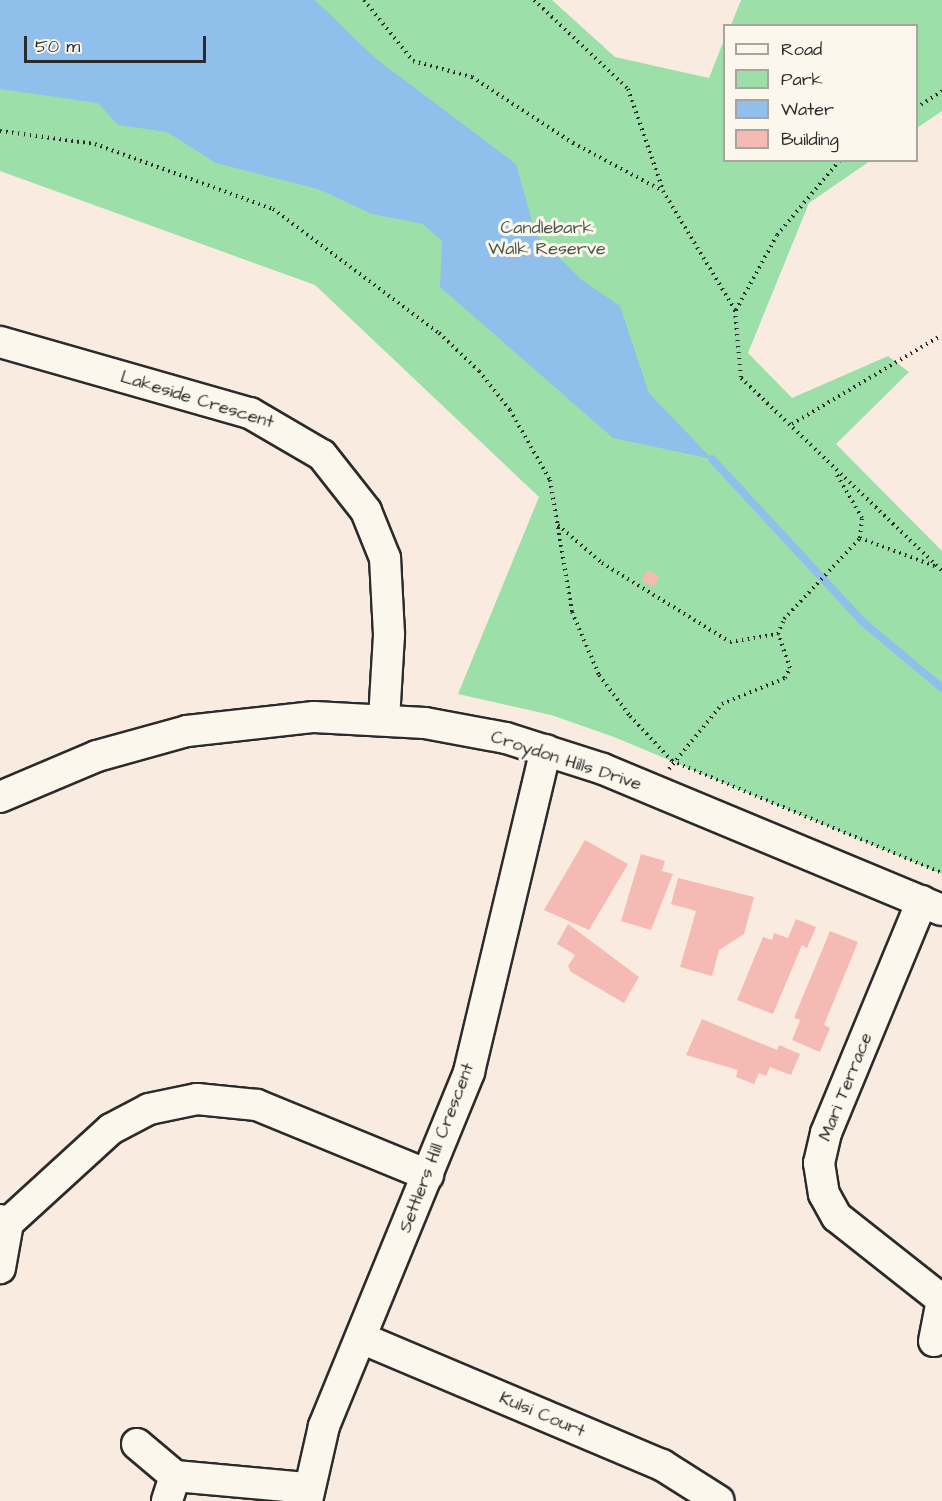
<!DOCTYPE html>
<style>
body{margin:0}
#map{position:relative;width:942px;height:1501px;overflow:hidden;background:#faebe1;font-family:"Architects Daughter",sans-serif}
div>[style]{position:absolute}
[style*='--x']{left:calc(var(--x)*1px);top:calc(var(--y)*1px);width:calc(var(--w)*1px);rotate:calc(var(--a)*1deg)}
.green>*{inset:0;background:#9ddfa9}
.water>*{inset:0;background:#91bfeb}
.stream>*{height:8px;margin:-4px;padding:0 4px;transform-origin:4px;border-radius:4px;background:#91bfeb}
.building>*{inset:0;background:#f6bab5}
.path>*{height:4px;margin-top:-2px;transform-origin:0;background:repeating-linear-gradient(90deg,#2b2b2b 0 1.5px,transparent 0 6px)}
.roads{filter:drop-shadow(2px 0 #2b2b2b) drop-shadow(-2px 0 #2b2b2b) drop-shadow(0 2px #2b2b2b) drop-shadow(0 -2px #2b2b2b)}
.minor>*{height:30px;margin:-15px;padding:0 15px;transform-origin:15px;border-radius:15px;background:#fbf7ec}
span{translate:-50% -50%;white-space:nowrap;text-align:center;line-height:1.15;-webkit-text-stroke:6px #fbf7ec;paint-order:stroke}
.park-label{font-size:18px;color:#48584a}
.street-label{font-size:18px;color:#2b2b2b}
.legend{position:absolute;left:723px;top:24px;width:195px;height:138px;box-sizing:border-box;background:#fbf7ec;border:2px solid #a8a59f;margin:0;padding:8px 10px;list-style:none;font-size:18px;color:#2b2b2b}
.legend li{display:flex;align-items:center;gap:12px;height:30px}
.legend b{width:30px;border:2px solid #a8a59f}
.scale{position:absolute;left:24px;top:36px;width:182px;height:27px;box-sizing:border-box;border:3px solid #2b2b2b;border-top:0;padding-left:8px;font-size:18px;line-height:21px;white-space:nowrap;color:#2b2b2b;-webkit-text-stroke:4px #fbf7ec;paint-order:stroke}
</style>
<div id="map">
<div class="green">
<div style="clip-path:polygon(0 0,552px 0,615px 57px,709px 78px,724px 40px,724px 160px,870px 161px,809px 203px,748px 353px,792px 398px,888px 356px,909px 372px,836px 444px,942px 551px,942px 874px,614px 737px,551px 715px,458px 694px,539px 497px,315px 285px,0 171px)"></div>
<div style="clip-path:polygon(741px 0,942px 0,942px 111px,917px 128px,916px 26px,731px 25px)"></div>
</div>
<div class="water">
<div style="clip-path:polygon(0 0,315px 0,375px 58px,516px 164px,536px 235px,582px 280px,620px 306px,649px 393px,712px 459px,613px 438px,440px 287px,442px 241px,423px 224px,372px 214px,318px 189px,216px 163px,167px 132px,118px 125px,98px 103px,0 89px)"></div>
</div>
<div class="stream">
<div style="--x:712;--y:459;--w:224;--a:47.2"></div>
<div style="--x:864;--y:623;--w:102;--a:39.8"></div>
</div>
<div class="building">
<div style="clip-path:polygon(647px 570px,659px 576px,654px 587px,641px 581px)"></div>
<div style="clip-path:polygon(585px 840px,628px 864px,589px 930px,544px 910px)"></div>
<div style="clip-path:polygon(641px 854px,665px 861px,662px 871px,673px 874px,651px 930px,621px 921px)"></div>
<div style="clip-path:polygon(678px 878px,754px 897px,744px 934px,719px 950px,712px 976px,680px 967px,696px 911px,671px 904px)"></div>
<div style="clip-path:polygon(796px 919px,816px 927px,807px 948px,802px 945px,773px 1014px,737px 1000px,763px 937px,772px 940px,774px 933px,788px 938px)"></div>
<div style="clip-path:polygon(568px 924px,639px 977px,624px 1003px,571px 972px,568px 966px,575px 955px,557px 944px)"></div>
<div style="clip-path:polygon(830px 931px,858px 942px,824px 1025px,830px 1028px,820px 1052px,792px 1040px,800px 1020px,794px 1018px)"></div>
<div style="clip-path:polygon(702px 1019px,777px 1050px,779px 1045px,800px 1054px,791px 1075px,770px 1067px,766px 1076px,759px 1073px,754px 1084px,736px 1077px,738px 1070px,686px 1055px)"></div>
</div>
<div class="path">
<div style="--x:364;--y:0;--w:78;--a:51.2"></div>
<div style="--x:413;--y:61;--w:61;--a:15.2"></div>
<div style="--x:472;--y:77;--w:121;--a:33.2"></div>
<div style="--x:573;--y:143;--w:102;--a:28.1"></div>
<div style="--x:663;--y:191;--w:139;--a:58.8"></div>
<div style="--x:735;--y:310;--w:68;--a:85"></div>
<div style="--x:741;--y:378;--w:279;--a:43.8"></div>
<div style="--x:534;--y:0;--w:129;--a:43.4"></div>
<div style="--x:628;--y:89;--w:107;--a:70.9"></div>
<div style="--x:916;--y:108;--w:31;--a:-33"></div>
<div style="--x:0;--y:131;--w:96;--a:7.8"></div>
<div style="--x:95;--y:144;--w:189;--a:20.1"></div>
<div style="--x:273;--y:209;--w:207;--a:36.8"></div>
<div style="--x:439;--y:333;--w:55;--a:43.5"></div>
<div style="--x:479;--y:371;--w:50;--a:51.5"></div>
<div style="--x:510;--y:410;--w:81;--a:60.3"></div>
<div style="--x:550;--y:480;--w:134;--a:80.5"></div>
<div style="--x:572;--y:612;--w:69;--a:66.8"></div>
<div style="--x:599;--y:675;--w:51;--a:52.9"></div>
<div style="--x:630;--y:716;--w:62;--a:47"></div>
<div style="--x:672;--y:761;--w:292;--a:22.5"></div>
<div style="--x:736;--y:310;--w:85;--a:-61.3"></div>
<div style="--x:777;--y:235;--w:98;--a:-50"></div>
<div style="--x:792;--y:424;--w:174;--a:-30.7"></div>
<div style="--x:558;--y:525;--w:58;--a:40.8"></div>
<div style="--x:602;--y:563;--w:150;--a:31.7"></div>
<div style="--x:730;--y:642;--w:49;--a:-9.5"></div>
<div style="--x:860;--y:538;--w:80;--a:20.5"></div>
<div style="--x:669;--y:769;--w:84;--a:-50.8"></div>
<div style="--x:722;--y:704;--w:68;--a:-22.4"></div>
<div style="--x:785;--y:678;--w:11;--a:-63"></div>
<div style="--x:790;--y:668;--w:36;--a:-109"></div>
<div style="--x:778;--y:634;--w:16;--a:-68"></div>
<div style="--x:784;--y:619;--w:111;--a:-46.8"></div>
<div style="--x:860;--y:538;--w:20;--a:-84"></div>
<div style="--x:862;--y:518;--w:50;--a:-120.2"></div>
</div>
<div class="roads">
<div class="minor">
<div style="--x:0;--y:342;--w:260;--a:15.9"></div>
<div style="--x:250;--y:413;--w:83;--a:30.3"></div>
<div style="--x:322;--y:455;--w:71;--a:51.8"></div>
<div style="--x:366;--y:511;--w:51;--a:68"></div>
<div style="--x:385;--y:558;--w:77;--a:87"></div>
<div style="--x:389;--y:635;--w:83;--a:93.4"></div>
<div style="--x:0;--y:797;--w:105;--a:-22.9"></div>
<div style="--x:97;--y:756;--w:93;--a:-15.5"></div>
<div style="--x:187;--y:731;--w:128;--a:-6.3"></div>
<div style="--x:314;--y:717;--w:111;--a:3.1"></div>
<div style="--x:425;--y:723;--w:82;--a:10.5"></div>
<div style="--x:506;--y:738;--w:102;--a:17.7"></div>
<div style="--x:603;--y:769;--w:367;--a:22.6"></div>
<div style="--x:922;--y:901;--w:251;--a:112.5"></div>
<div style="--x:826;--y:1133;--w:31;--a:103"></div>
<div style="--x:819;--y:1163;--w:31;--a:81"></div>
<div style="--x:824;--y:1194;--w:26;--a:61"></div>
<div style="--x:837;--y:1217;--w:134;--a:38.3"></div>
<div style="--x:0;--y:1220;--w:9;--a:21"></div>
<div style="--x:8;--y:1223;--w:46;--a:100.1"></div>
<div style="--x:8;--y:1223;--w:139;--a:-42.4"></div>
<div style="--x:111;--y:1129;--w:43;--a:-27.8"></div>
<div style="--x:149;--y:1109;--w:49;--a:-11.8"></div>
<div style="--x:197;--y:1099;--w:60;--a:5.7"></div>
<div style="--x:257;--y:1105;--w:185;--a:22.3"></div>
<div style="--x:361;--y:1338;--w:327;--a:22.9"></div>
<div style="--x:662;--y:1465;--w:67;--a:32.3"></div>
<div style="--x:934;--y:1341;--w:42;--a:-79"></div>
<div style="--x:137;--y:1444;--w:50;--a:40.1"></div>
<div style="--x:175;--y:1476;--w:26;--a:108"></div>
<div style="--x:175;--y:1476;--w:134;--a:5.2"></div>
<div style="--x:307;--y:1501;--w:77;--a:-77.2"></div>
<div style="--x:324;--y:1426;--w:383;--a:-67.7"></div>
<div style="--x:469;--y:1072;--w:331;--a:-76.6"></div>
</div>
</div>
<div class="park-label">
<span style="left:547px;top:239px">Candlebark<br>Walk Reserve</span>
</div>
<div class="street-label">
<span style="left:197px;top:400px;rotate:17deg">Lakeside Crescent</span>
<span style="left:566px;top:761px;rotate:18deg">Croydon Hills Drive</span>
<span style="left:846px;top:1087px;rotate:-68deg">Mari Terrace</span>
<span style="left:437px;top:1148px;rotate:-69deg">Settlers Hill Crescent</span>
<span style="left:542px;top:1415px;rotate:23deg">Kulsi Court</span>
</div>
<ul class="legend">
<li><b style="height:8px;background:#fbf7ec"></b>Road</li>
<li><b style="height:16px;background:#9ddfa9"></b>Park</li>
<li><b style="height:16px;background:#91bfeb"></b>Water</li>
<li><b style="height:16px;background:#f6bab5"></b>Building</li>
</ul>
<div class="scale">50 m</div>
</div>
